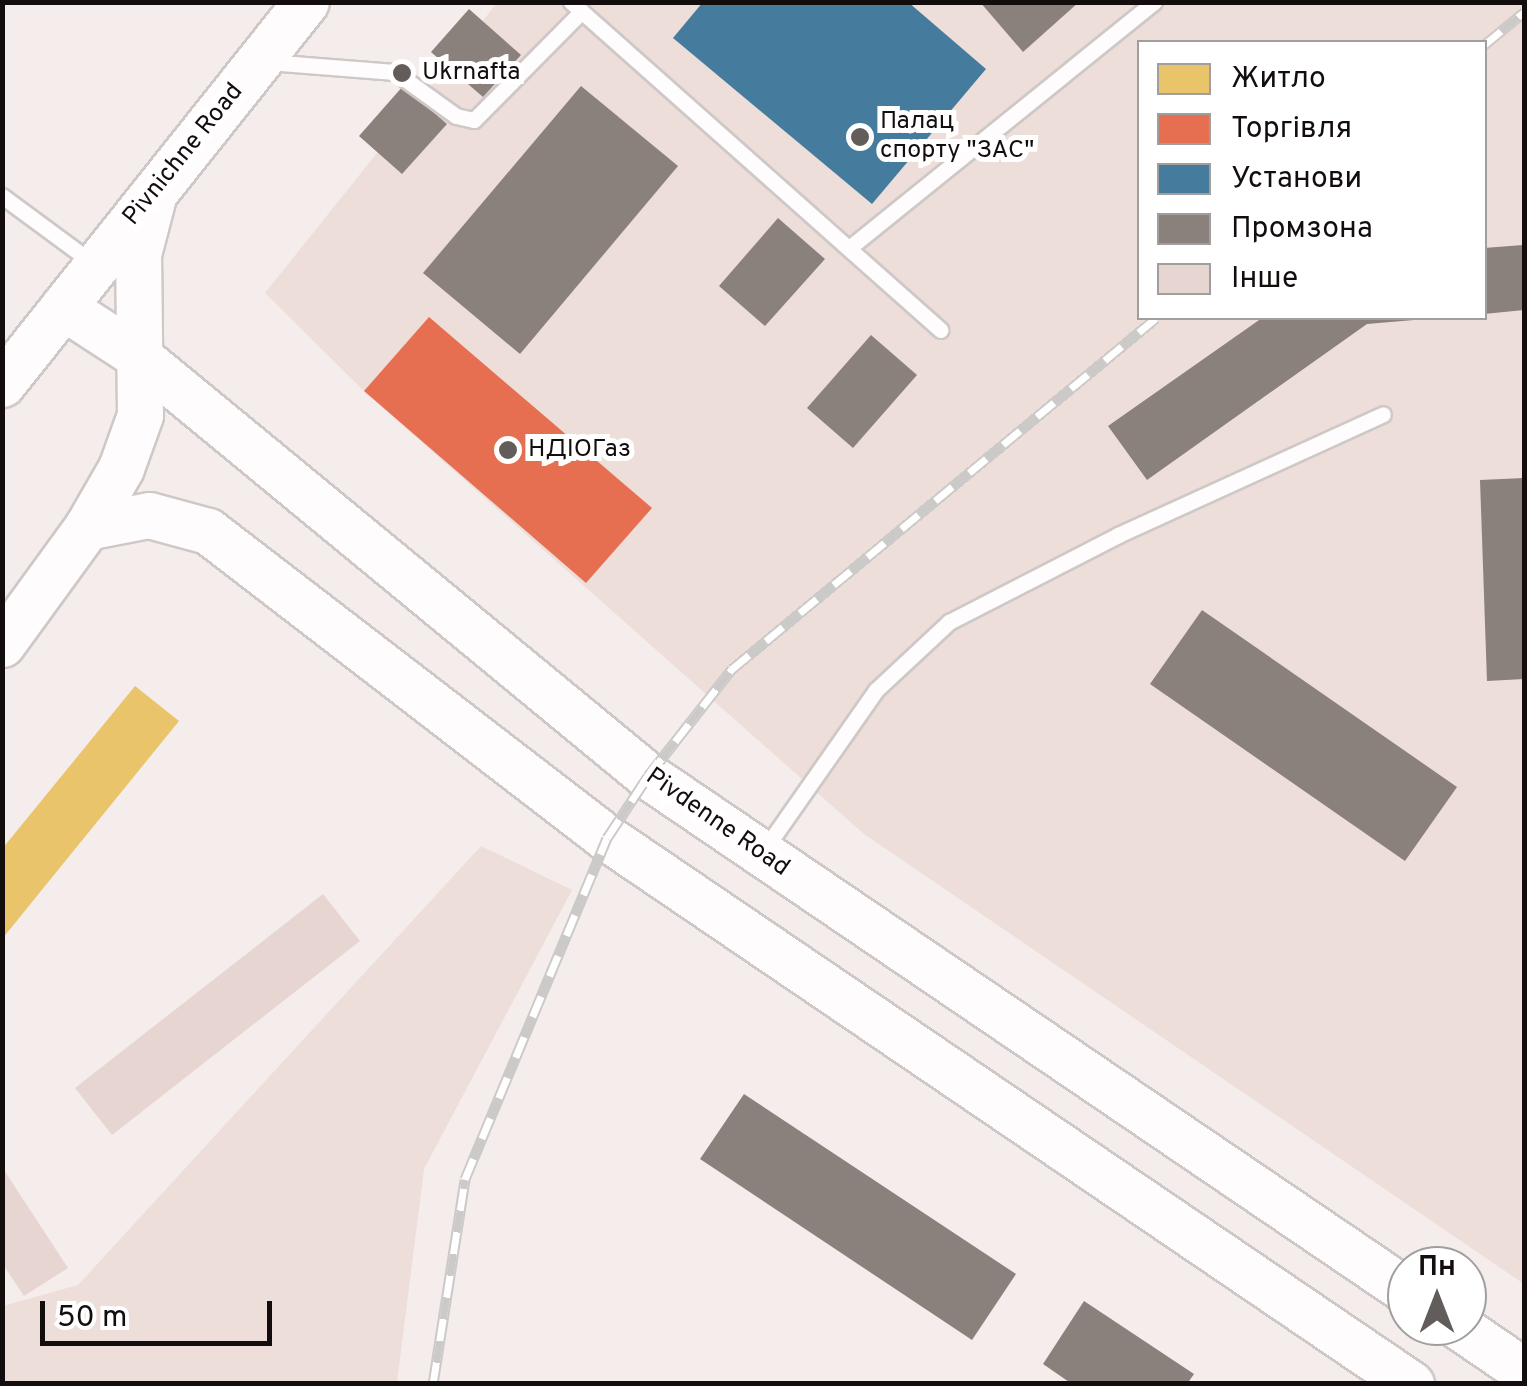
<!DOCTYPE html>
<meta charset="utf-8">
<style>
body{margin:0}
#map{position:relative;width:1527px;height:1386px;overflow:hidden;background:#f5edeb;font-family:Overpass,sans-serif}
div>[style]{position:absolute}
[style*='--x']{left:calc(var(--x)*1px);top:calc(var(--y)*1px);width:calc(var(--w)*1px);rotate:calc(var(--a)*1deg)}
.built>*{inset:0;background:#edded9}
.homes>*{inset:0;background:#e9c46a}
.shops>*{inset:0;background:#e76f51}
.public>*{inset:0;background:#457b9d}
.industry>*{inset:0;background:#8a817c}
.building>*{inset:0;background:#e6d5d0}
.roads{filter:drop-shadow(2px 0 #cec8c7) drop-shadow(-2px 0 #cec8c7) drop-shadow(0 2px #cec8c7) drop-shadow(0 -2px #cec8c7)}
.service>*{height:15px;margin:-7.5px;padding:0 7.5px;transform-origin:7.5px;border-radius:7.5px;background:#fefcfc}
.secondary>*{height:45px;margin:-22.5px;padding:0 22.5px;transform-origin:22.5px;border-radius:22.5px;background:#fefcfc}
.rail>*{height:11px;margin-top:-5.5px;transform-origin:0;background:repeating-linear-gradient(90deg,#fff 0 22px,#cccac9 0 44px);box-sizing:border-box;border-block:2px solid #cccac9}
.dots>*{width:28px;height:28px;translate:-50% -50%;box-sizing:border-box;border:5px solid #fff;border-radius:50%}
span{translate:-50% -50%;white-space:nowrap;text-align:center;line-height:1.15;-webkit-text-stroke:10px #fff;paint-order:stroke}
.poi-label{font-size:25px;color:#130e0d}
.left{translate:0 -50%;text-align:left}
.street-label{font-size:25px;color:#130e0d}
.frame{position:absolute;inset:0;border:5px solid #130e0d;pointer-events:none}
.legend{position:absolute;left:1137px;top:40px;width:350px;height:280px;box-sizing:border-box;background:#fff;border:2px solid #a19f9e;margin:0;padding:12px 18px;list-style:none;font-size:30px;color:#130e0d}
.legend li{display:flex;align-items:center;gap:20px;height:50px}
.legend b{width:50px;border:2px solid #a19f9e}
.north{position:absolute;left:1387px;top:1246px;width:100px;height:100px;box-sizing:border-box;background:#fff;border:2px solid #a19f9e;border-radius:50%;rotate:0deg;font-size:28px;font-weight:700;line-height:40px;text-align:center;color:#130e0d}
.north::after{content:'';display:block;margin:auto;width:35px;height:45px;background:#625c5b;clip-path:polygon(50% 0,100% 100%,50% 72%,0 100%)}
.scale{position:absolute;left:40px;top:1301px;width:232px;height:45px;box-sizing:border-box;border:5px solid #130e0d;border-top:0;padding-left:12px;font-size:30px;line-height:35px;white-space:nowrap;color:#130e0d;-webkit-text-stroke:8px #fff;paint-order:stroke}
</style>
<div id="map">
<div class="built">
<div style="clip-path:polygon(evenodd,497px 3px,1524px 3px,1524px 1284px,864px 834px,364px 391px,265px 293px,497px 3px,1140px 42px,1484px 42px,1484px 318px,1140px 318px,1140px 42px)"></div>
<div style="clip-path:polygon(481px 846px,572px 890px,424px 1169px,397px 1383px,3px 1383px,3px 1306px,78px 1285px)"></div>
</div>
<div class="homes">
<div style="clip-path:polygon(135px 686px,179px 721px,2px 939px,2px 849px)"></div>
</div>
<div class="shops">
<div style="clip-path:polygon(429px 317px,652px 508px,586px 583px,364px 391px)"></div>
</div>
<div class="public">
<div style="clip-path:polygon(703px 2px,908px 2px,986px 69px,872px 204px,673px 38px)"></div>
</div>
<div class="industry">
<div style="clip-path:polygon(980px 2px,1079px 2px,1023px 52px)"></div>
<div style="clip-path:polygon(469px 9px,521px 55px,483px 97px,431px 52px)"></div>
<div style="clip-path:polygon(403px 86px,447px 124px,402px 174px,359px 136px)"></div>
<div style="clip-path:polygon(581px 86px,678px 166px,520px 354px,423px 273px)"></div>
<div style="clip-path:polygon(778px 218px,825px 259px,765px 326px,719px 286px)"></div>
<div style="clip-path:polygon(1523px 245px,1524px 310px,1484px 314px,1484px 248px)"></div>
<div style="clip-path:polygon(1262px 318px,1414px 320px,1367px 324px,1147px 480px,1108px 426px)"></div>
<div style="clip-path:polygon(871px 335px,917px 375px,853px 448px,807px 408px)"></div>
<div style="clip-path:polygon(1524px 478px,1524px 679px,1487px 681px,1480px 480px)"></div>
<div style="clip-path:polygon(1202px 610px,1457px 787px,1405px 861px,1150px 684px)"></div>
<div style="clip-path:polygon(744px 1094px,1016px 1274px,972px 1340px,700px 1159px)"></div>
<div style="clip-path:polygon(1084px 1301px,1194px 1374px,1187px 1384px,1072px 1384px,1043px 1364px)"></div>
</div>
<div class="building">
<div style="clip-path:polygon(323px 894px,360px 941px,112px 1135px,75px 1088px)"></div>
<div style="clip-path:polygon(2px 1167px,68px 1268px,24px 1296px,2px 1263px)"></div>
</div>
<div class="roads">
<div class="service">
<div style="--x:571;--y:2;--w:494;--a:41.6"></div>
<div style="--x:268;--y:62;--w:127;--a:4.5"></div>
<div style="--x:395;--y:72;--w:75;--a:35.8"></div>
<div style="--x:456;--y:116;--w:18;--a:13"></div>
<div style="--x:474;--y:120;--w:153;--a:-45.3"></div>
<div style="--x:2;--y:196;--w:113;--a:36.4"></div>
<div style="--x:849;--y:248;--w:392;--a:-38.9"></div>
<div style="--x:764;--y:850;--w:195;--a:-55"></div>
<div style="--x:876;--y:690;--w:100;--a:-43"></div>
<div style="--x:949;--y:622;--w:190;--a:-27.2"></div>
<div style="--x:1118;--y:535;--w:291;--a:-24.5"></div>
</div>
<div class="secondary">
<div style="--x:63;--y:307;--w:88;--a:33"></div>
<div style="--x:137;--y:355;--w:662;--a:39.48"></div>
<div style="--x:648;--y:776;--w:917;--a:34.16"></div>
<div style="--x:2;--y:384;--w:488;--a:-51.5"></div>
<div style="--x:87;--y:527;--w:63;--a:-11"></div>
<div style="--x:149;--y:515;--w:61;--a:15.2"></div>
<div style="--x:208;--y:531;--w:503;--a:37.58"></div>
<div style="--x:607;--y:838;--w:972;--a:34.18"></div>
<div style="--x:2;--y:644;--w:145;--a:-54"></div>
<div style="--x:87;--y:527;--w:68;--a:-60"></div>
<div style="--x:121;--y:468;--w:56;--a:-70.3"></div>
<div style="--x:140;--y:415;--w:161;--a:-90.7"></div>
<div style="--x:138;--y:254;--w:63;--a:-75.3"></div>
<div style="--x:1458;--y:1326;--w:80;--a:34.3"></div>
</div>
</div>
<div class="rail">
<div style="--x:1484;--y:45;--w:52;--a:-39.5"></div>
<div style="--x:433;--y:1384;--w:207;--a:-81.1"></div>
<div style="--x:465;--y:1179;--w:369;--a:-67.4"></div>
<div style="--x:607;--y:838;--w:74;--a:-56.5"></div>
<div style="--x:648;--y:776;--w:136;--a:-51.9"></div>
<div style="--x:732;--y:669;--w:550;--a:-39.62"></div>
</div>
<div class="dots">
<div style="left:402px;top:73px;background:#625c5b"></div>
<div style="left:860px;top:137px;background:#625c5b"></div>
<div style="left:508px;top:450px;background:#625c5b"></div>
</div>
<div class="poi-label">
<span class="left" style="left:422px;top:73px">Ukrnafta</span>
<span class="left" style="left:880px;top:137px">Палац<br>спорту "ЗАС"</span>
<span class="left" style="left:528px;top:450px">НДІОГаз</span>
</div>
<div class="street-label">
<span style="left:184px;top:155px;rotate:-51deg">Pivnichne Road</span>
<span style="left:717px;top:823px;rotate:35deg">Pivdenne Road</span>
</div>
<div class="frame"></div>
<ul class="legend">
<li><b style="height:28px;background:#e9c46a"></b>Житло</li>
<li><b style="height:28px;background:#e76f51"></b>Торгівля</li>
<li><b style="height:28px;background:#457b9d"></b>Установи</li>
<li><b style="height:28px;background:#8a817c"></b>Промзона</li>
<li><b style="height:28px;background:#e6d5d0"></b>Інше</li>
</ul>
<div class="north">Пн</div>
<div class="scale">50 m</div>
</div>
